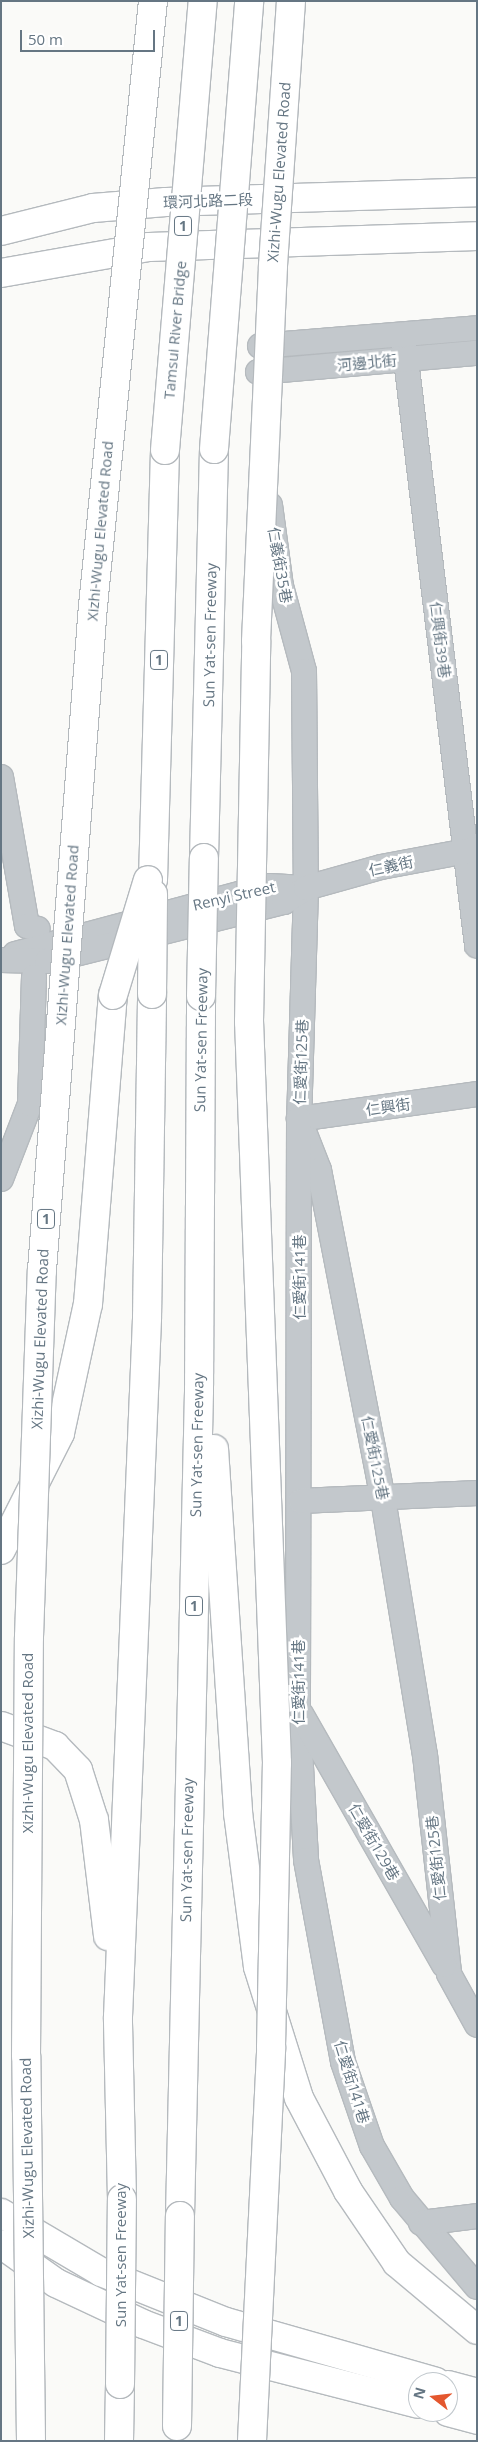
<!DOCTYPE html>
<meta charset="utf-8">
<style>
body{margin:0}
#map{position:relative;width:478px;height:2442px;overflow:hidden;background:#fafaf8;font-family:"Open Sans","Noto Sans TC",sans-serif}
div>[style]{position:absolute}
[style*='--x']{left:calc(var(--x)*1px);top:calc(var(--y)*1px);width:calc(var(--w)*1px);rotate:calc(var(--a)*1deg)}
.roads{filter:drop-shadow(1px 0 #b5babe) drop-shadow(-1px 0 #b5babe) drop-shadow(0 1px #b5babe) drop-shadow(0 -1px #b5babe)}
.minor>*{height:24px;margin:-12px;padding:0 12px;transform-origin:12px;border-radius:12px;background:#c3c8cc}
.major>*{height:28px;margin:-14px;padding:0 14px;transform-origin:14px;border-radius:14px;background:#fff}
.highway>*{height:28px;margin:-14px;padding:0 14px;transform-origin:14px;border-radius:14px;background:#fff}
.bridges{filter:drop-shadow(1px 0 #b4b9bd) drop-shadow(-1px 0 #b4b9bd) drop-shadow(0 1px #b4b9bd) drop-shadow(0 -1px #b4b9bd)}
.highway-bridge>*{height:28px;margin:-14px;padding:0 14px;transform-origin:14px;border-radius:14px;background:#fff}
span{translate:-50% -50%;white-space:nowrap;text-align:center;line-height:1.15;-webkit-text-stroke:5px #fff;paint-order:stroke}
.shield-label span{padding:1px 4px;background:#fff;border:1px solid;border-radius:4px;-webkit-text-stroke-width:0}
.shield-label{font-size:14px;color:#657683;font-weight:700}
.street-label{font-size:15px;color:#657683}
.frame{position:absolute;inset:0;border:2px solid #657683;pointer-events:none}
.north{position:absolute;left:408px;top:2372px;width:50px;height:50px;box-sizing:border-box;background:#fff;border:1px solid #c1c8cd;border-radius:50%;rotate:286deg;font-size:14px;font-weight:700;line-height:20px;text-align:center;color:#657683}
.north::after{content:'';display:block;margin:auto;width:18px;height:22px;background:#e4572e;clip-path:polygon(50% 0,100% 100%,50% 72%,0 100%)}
.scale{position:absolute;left:20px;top:30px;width:135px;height:22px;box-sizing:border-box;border:2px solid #657683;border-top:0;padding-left:6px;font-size:15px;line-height:18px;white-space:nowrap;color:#657683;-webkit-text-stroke:4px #fff;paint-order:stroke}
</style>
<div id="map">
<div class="roads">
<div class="minor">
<div style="--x:403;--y:335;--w:615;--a:83.09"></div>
<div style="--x:260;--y:346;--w:218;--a:-4.7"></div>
<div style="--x:258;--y:372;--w:220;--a:-5"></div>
<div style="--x:270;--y:505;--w:82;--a:82.3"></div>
<div style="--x:281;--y:586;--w:88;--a:74.9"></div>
<div style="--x:304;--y:671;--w:217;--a:89.5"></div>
<div style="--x:306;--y:888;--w:231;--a:91.7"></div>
<div style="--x:299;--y:1119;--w:55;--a:68.6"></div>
<div style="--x:319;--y:1170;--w:335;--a:79"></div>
<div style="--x:383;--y:1499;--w:259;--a:80.7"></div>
<div style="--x:425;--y:1755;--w:220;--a:83.7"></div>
<div style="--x:449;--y:1974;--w:58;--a:61.2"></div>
<div style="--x:1;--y:777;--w:151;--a:80.1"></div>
<div style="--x:27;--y:926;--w:11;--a:15"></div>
<div style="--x:15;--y:954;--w:263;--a:-15"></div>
<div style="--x:269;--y:886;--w:37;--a:3"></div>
<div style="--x:1;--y:960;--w:46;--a:1.2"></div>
<div style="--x:47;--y:961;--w:244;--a:-14"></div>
<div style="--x:284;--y:902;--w:26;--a:-32"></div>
<div style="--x:306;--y:888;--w:78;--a:-15.6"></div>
<div style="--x:381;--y:867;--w:98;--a:-10.6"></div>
<div style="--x:477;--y:1094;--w:180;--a:172"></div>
<div style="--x:299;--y:1119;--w:592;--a:90.1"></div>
<div style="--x:298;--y:1711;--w:149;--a:86.9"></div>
<div style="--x:306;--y:1860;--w:205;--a:79.6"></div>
<div style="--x:343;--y:2062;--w:89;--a:71"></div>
<div style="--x:372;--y:2146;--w:60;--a:60"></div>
<div style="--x:402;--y:2198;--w:116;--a:49.9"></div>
<div style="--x:1;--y:1179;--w:80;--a:-68.9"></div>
<div style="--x:30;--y:1104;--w:127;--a:-88.2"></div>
<div style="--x:301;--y:1501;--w:176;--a:-2.6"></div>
<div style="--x:301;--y:1714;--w:289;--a:60.3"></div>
<div style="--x:421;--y:2223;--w:56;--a:-7.1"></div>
</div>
<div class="major">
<div style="--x:1;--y:231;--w:95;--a:-14"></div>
<div style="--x:93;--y:208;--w:73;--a:-4.7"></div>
<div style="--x:166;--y:202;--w:311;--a:-1.8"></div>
<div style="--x:1;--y:273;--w:150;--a:-10"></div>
<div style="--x:149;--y:247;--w:328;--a:-1.9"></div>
</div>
<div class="highway">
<div style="--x:204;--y:858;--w:409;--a:-88.6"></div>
<div style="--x:153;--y:880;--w:430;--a:-88.4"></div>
<div style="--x:214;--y:1449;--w:365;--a:86.2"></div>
<div style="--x:238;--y:1813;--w:155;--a:82.6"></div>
<div style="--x:258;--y:1967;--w:137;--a:72.6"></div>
<div style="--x:299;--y:2098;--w:105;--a:62.2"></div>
<div style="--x:348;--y:2191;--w:87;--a:55.8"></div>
<div style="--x:397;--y:2263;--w:104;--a:39.9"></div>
<div style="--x:1;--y:1550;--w:131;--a:-63.2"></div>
<div style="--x:60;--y:1433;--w:132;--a:-77.8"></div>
<div style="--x:88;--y:1304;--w:310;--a:-85.4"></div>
<div style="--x:1;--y:1726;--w:58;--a:20.3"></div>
<div style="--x:55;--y:1746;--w:33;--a:46"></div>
<div style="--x:78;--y:1770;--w:52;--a:72.3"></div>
<div style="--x:94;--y:1820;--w:117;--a:83.1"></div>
<div style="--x:122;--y:2199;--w:182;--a:-91.3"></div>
<div style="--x:118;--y:2017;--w:700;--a:-87.62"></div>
<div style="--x:147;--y:1318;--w:324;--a:-89.1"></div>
<div style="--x:1;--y:2213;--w:116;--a:30.5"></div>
<div style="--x:101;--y:2272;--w:135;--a:21.8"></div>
<div style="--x:226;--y:2322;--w:218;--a:15.9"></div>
<div style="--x:180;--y:2216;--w:825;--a:-88.68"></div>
<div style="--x:199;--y:1391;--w:395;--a:-89.7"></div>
<div style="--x:1;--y:2244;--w:67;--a:35.3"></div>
<div style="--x:56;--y:2283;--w:96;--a:25.2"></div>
<div style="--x:143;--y:2324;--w:82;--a:20.6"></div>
<div style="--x:220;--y:2353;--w:204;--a:14.4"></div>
<div style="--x:448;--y:2385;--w:30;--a:15"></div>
<div style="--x:448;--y:2412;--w:30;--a:15"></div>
<div style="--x:119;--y:2441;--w:57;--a:-89"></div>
</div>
</div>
<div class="bridges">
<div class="highway-bridge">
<div style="--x:214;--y:449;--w:449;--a:-85.5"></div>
<div style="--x:165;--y:450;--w:451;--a:-85.2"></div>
<div style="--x:152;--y:994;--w:100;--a:-89.4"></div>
<div style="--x:113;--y:995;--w:120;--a:-73.1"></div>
<div style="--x:201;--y:996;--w:138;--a:-88.8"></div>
<div style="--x:120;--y:2384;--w:185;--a:-89.4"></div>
<div style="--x:177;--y:2426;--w:210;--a:-89.2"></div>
<div style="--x:31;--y:2441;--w:385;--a:-90.7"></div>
<div style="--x:26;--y:2056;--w:419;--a:-89.6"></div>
<div style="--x:29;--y:1637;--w:367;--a:-88"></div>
<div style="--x:42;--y:1270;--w:666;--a:-85.61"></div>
<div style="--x:93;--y:606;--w:608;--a:-84.34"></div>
<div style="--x:252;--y:2441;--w:394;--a:-87.2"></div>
<div style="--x:271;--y:2047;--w:284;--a:-88.8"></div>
<div style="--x:277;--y:1763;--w:742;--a:-92.16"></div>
<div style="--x:249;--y:1022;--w:381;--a:-88.9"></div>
<div style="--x:256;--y:641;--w:376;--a:-87.4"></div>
<div style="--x:273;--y:265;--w:265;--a:-86.1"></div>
</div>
</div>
<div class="shield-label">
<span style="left:183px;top:226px">1</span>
<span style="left:159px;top:660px">1</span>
<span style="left:46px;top:1219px">1</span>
<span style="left:194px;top:1606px">1</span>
<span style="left:179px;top:2321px">1</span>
</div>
<div class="street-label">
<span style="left:279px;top:172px;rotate:-86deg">Xizhi-Wugu Elevated Road</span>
<span style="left:208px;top:201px;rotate:-2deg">環河北路二段</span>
<span style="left:175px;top:330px;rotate:-85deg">Tamsui River Bridge</span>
<span style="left:367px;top:363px;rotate:-5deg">河邊北街</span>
<span style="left:100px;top:531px;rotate:-85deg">Xizhi-Wugu Elevated Road</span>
<span style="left:280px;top:565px;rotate:80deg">仁義街35巷</span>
<span style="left:210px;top:635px;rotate:-89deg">Sun Yat-sen Freeway</span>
<span style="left:440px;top:640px;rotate:83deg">仁興街39巷</span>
<span style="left:391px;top:866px;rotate:-12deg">仁義街</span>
<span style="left:234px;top:896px;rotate:-13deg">Renyi Street</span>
<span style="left:67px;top:935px;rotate:-86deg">Xizhi-Wugu Elevated Road</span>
<span style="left:201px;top:1040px;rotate:-89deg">Sun Yat-sen Freeway</span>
<span style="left:301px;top:1062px;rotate:-88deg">仁愛街125巷</span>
<span style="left:388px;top:1107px;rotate:-8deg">仁興街</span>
<span style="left:300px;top:1277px;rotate:-90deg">仁愛街141巷</span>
<span style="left:40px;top:1339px;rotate:-88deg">Xizhi-Wugu Elevated Road</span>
<span style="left:197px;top:1445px;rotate:-89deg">Sun Yat-sen Freeway</span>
<span style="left:375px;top:1458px;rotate:79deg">仁愛街125巷</span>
<span style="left:299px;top:1682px;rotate:-90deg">仁愛街141巷</span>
<span style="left:28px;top:1743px;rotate:-90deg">Xizhi-Wugu Elevated Road</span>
<span style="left:374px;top:1842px;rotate:60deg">仁愛街129巷</span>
<span style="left:187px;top:1850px;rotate:-89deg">Sun Yat-sen Freeway</span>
<span style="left:436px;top:1858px;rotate:-96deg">仁愛街125巷</span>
<span style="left:352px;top:2082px;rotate:73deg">仁愛街141巷</span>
<span style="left:27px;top:2148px;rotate:-91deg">Xizhi-Wugu Elevated Road</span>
<span style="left:121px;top:2255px;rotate:-90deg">Sun Yat-sen Freeway</span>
</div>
<div class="frame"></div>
<div class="north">N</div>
<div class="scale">50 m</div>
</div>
